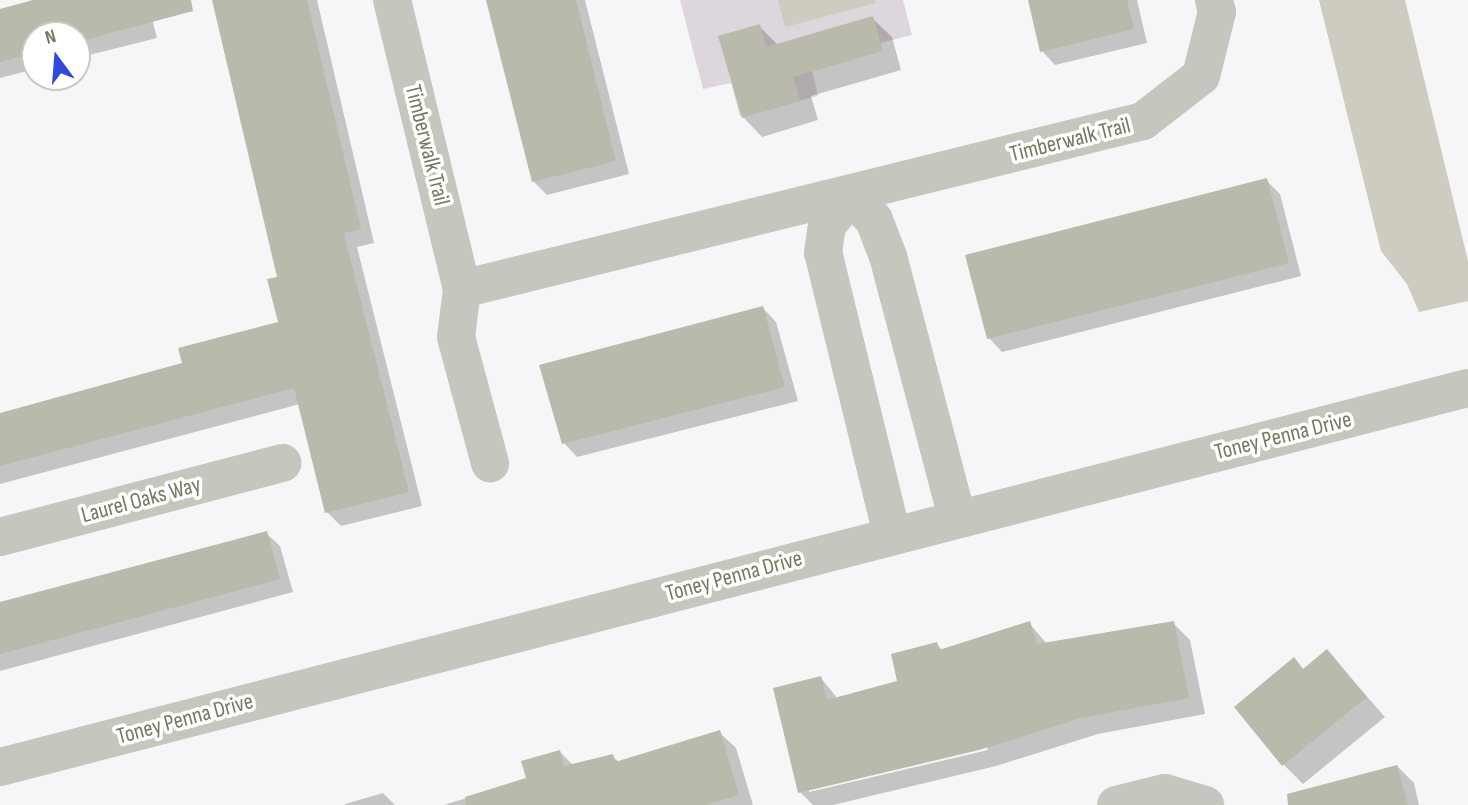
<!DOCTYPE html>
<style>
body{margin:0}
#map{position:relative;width:1468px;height:805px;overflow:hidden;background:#f6f5f7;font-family:"Sofia Sans Condensed",sans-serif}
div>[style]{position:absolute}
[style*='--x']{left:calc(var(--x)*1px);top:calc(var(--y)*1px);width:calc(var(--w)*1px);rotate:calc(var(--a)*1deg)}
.green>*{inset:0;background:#ded6dd}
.water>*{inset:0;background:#ceccc0}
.shadow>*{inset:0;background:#0003}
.building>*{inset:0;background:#b9b9ac}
.minor>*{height:38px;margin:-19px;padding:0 19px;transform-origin:19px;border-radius:19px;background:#c6c6be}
.tertiary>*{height:38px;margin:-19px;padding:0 19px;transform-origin:19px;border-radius:19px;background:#c6c6be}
span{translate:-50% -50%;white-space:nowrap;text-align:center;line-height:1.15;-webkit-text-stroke:7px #fff;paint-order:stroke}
.street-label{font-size:23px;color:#78785f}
.north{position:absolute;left:21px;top:21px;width:70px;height:70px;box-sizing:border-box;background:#fff;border:2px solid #c9c9bf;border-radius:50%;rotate:344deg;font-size:19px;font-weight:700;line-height:28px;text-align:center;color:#78785f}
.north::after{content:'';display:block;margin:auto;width:24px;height:32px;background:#314adc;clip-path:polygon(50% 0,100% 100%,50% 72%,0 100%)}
</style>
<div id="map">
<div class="green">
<div style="clip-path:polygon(680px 0,903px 0,912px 35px,810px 61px,818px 96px,740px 116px,731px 83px,703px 89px)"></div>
</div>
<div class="water">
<div style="clip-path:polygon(778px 0,875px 0,876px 3px,785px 27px)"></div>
<div style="clip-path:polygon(1319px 0,1405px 0,1468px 261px,1468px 301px,1419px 312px,1407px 284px,1381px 251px)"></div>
</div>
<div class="shadow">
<div style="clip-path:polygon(39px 0,147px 0,157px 38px,77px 58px,77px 35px,35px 35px,35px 69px,0 78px,0 10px)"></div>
<div style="clip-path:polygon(214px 0,317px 0,374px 243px,357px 247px,422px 506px,341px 526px,327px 512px,300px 404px,0 484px,0 417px,184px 364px,280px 323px,279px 278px)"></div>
<div style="clip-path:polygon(488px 0,585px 0,629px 174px,547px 195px,533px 181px)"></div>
<div style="clip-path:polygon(1030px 0,1137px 0,1147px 43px,1055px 65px,1042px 51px)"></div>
<div style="clip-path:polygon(872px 18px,892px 37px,901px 70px,811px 96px,818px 120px,762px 137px,743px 117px,759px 26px,778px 45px)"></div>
<div style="clip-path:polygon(1266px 180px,1280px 194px,1301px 276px,1002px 352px,989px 338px)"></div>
<div style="clip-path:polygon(763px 308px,776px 322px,798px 401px,577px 457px,564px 443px)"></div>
<div style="clip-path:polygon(266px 533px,280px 546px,293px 592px,0 671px,0 604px)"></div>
<div style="clip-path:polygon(evenodd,1029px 623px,1047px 644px,1173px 623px,1190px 640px,1205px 714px,1098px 734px,996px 766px,833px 805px,813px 805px,800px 792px,821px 678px,838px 699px,899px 682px,937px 644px,943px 651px,1029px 623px,987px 746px,988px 750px,809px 792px,809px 788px,987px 746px)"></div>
<div style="clip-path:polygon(1327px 651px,1385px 717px,1303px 784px,1284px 765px,1294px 660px,1304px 670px)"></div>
<div style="clip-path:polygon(719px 732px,736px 748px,753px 805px,444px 805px,528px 779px,560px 752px,574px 766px,612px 756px,619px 762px)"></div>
<div style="clip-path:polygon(1397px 766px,1414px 783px,1419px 805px,1334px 805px)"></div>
<div style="clip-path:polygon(383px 793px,395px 805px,345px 805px,345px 804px)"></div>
</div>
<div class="building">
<div style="clip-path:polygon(33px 0,191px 0,193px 11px,77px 42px,77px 35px,35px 35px,35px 53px,0 62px,0 9px)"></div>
<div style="clip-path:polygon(212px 0,307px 0,361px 229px,344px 233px,409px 492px,325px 513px,294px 388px,0 466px,0 413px,182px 363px,178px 348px,278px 322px,267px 279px,277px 277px)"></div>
<div style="clip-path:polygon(486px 0,576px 0,616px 161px,532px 182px)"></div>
<div style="clip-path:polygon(1028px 0,1127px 0,1134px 29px,1040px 52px)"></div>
<div style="clip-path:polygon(873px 16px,883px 51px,793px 77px,800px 101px,742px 118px,718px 36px,760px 24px,766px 47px)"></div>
<div style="clip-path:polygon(1267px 178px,1289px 263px,987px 339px,965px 255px)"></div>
<div style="clip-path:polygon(763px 306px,785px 387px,562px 444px,539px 365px)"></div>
<div style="clip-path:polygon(267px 531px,280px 579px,0 654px,0 602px)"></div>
<div style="clip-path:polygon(1030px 621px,1037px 644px,1174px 621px,1189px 698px,1081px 718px,979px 750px,798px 793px,773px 688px,821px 676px,827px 700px,897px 681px,891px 654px,937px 642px,939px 650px)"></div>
<div style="clip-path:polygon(1327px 649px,1367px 697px,1282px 766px,1234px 707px,1294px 657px,1303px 669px)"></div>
<div style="clip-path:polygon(720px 730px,739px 795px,706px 805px,466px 805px,465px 797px,526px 778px,521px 761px,560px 750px,564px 766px,613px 754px,615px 762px)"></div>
<div style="clip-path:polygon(1397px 765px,1408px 805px,1288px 805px,1287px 794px)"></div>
</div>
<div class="minor">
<div style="--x:392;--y:0;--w:297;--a:76.4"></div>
<div style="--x:462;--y:289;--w:48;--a:97.1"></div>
<div style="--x:456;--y:337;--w:131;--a:74.9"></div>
<div style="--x:462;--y:289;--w:701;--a:-13.86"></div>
<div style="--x:1143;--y:121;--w:73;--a:-37.8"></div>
<div style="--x:1201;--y:76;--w:66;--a:-76"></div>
<div style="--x:1217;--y:12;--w:12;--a:-104"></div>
<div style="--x:892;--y:535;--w:290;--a:-103.7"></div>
<div style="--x:823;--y:253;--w:28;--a:-82"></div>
<div style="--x:827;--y:225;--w:38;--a:-50"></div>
<div style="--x:851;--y:196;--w:33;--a:46"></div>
<div style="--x:874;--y:220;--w:39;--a:69"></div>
<div style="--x:888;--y:256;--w:271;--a:75.2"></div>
<div style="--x:0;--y:537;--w:292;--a:-14.7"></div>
<div style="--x:1116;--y:805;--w:50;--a:-13.8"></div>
<div style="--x:1165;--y:793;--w:42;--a:16.7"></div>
</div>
<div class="tertiary">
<div style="--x:0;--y:767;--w:1516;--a:-14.48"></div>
</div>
<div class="street-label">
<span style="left:1070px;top:140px;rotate:-14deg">Timberwalk Trail</span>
<span style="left:427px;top:145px;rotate:76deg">Timberwalk Trail</span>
<span style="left:1283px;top:436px;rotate:-14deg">Toney Penna Drive</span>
<span style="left:141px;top:500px;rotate:-15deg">Laurel Oaks Way</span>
<span style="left:734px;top:576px;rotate:-15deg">Toney Penna Drive</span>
<span style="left:185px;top:719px;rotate:-15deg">Toney Penna Drive</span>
</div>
<div class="north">N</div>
</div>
